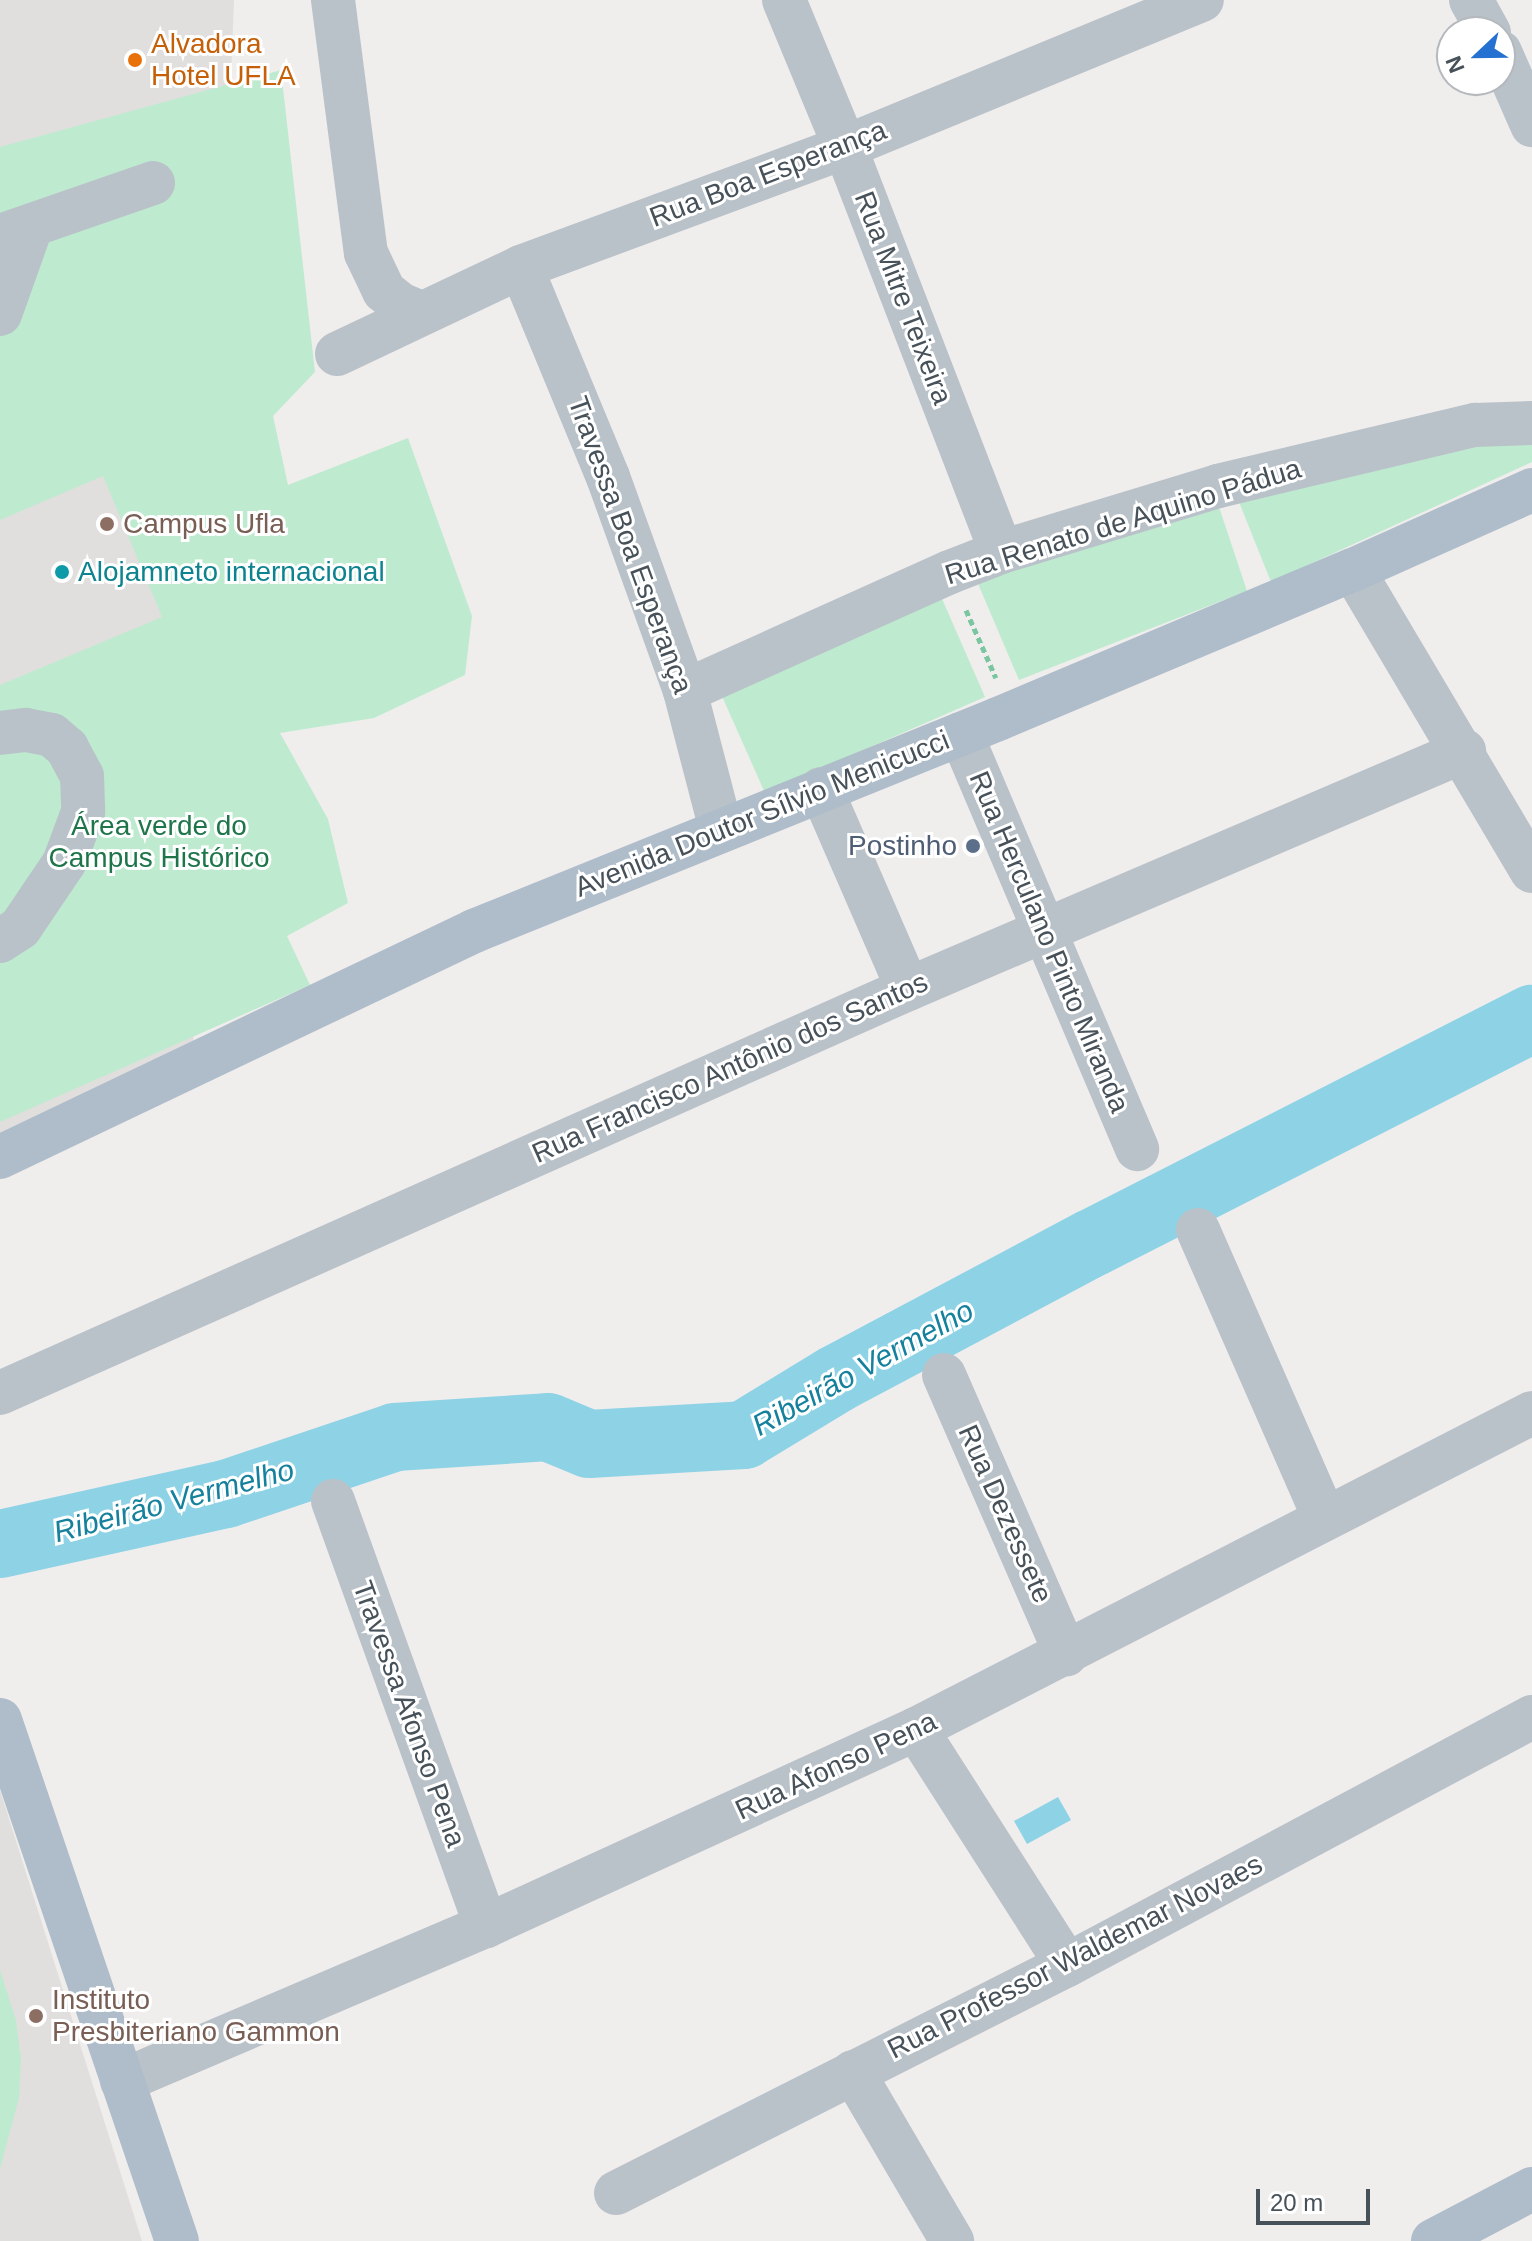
<!DOCTYPE html>
<meta charset="utf-8">
<style>
body{margin:0}
#map{position:relative;width:1532px;height:2241px;overflow:hidden;background:#f0eded;font-family:Helvetica,sans-serif}
div>[style]{position:absolute}
[style*='--x']{left:calc(var(--x)*1px);top:calc(var(--y)*1px);width:calc(var(--w)*1px);rotate:calc(var(--a)*1deg)}
.education>*{inset:0;background:#e1dede}
.green>*{inset:0;background:#beebcf}
.water>*{inset:0;background:#8ed3e5}
.river>*{height:68px;margin:-34px;padding:0 34px;transform-origin:34px;border-radius:34px;background:#8ed3e5}
.path>*{height:5px;margin-top:-2.5px;transform-origin:0;background:repeating-linear-gradient(90deg,#79c6a0 0 6px,transparent 0 10px)}
.minor>*{height:44px;margin:-22px;padding:0 22px;transform-origin:22px;border-radius:22px;background:#bac2c9}
.major>*{height:44px;margin:-22px;padding:0 22px;transform-origin:22px;border-radius:22px;background:#afbdca}
.dots>*{width:22px;height:22px;translate:-50% -50%;box-sizing:border-box;border:4px solid #fff;border-radius:50%}
span{translate:-50% -50%;white-space:nowrap;text-align:center;line-height:1.15;-webkit-text-stroke:6px #fff;paint-order:stroke}
.food-label{font-size:28px;color:#c56008}
.left{translate:0 -50%;text-align:left}
.street-label{font-size:28px;color:#475159}
.education-label{font-size:28px;color:#785e54}
.culture-label{font-size:28px;color:#0d838f}
.park-label{font-size:28px;color:#1d7549}
.service-label{font-size:28px;color:#4e5e75}
.right{translate:-100% -50%;text-align:right}
.water-label{font-size:30px;color:#16819d;font-style:italic}
.north{position:absolute;left:1436px;top:16px;width:80px;height:80px;box-sizing:border-box;background:#fff;border:2px solid #b5b9bd;border-radius:50%;rotate:248deg;font-size:22px;font-weight:700;line-height:32px;text-align:center;color:#475159}
.north::after{content:'';display:block;margin:auto;width:28px;height:36px;background:#2571d2;clip-path:polygon(50% 0,100% 100%,50% 72%,0 100%)}
.scale{position:absolute;left:1256px;top:2189px;width:114px;height:36px;box-sizing:border-box;border:4px solid #475159;border-top:0;padding-left:10px;font-size:24px;line-height:28px;white-space:nowrap;color:#475159;-webkit-text-stroke:6px #fff;paint-order:stroke}
</style>
<div id="map">
<div class="education">
<div style="clip-path:polygon(0 0,234px 0,193px 1049px,0 1146px)"></div>
<div style="clip-path:polygon(0 1790px,142px 2241px,0 2241px)"></div>
</div>
<div class="green">
<div style="clip-path:polygon(281px 70px,315px 372px,273px 416px,288px 485px,408px 438px,472px 616px,465px 675px,374px 718px,280px 733px,328px 819px,348px 903px,287px 936px,310px 985px,0 1122px,0 685px,162px 617px,103px 476px,0 520px,0 147px)"></div>
<div style="clip-path:polygon(1532px 434px,1532px 462px,1271px 582px,1239px 502px)"></div>
<div style="clip-path:polygon(1219px 507px,1247px 591px,1019px 680px,976px 579px)"></div>
<div style="clip-path:polygon(936px 585px,985px 697px,765px 793px,717px 685px)"></div>
<div style="clip-path:polygon(0 1970px,16px 2020px,21px 2059px,19px 2098px,0 2169px)"></div>
</div>
<div class="water">
<div style="clip-path:polygon(1058px 1797px,1071px 1820px,1027px 1844px,1014px 1821px)"></div>
</div>
<div class="river">
<div style="--x:0;--y:1544;--w:231;--a:-12.5"></div>
<div style="--x:226;--y:1494;--w:178;--a:-18.6"></div>
<div style="--x:395;--y:1437;--w:153;--a:-3.7"></div>
<div style="--x:548;--y:1427;--w:44;--a:22.5"></div>
<div style="--x:589;--y:1444;--w:155;--a:-3.3"></div>
<div style="--x:744;--y:1435;--w:108;--a:-31.3"></div>
<div style="--x:836;--y:1379;--w:290;--a:-28"></div>
<div style="--x:1092;--y:1243;--w:494;--a:-27"></div>
</div>
<div class="path">
<div style="--x:966;--y:610;--w:74;--a:66.2"></div>
</div>
<div class="minor">
<div style="--x:333;--y:0;--w:255;--a:82.6"></div>
<div style="--x:366;--y:253;--w:42;--a:64.7"></div>
<div style="--x:384;--y:291;--w:21;--a:39"></div>
<div style="--x:400;--y:304;--w:23;--a:23"></div>
<div style="--x:784;--y:0;--w:159;--a:67.5"></div>
<div style="--x:845;--y:147;--w:434;--a:68.9"></div>
<div style="--x:1471;--y:0;--w:37;--a:61"></div>
<div style="--x:1500;--y:52;--w:80;--a:66.3"></div>
<div style="--x:0;--y:236;--w:162;--a:-19.1"></div>
<div style="--x:521;--y:267;--w:227;--a:67.5"></div>
<div style="--x:608;--y:477;--w:227;--a:70.2"></div>
<div style="--x:685;--y:691;--w:143;--a:75.4"></div>
<div style="--x:0;--y:314;--w:92;--a:-70.4"></div>
<div style="--x:337;--y:354;--w:204;--a:-25.3"></div>
<div style="--x:521;--y:267;--w:346;--a:-20.3"></div>
<div style="--x:845;--y:147;--w:386;--a:-22.4"></div>
<div style="--x:1353;--y:570;--w:350;--a:59.3"></div>
<div style="--x:685;--y:691;--w:290;--a:-24.2"></div>
<div style="--x:950;--y:572;--w:55;--a:-21.4"></div>
<div style="--x:1001;--y:552;--w:227;--a:-16.9"></div>
<div style="--x:1218;--y:486;--w:264;--a:-13.4"></div>
<div style="--x:1475;--y:425;--w:57;--a:-2"></div>
<div style="--x:0;--y:733;--w:26;--a:-7"></div>
<div style="--x:26;--y:730;--w:26;--a:11"></div>
<div style="--x:52;--y:735;--w:20;--a:41"></div>
<div style="--x:67;--y:748;--w:32;--a:62"></div>
<div style="--x:82;--y:776;--w:36;--a:88"></div>
<div style="--x:83;--y:812;--w:54;--a:110.4"></div>
<div style="--x:64;--y:863;--w:78;--a:124.1"></div>
<div style="--x:20;--y:928;--w:24;--a:147"></div>
<div style="--x:961;--y:734;--w:451;--a:67"></div>
<div style="--x:821;--y:789;--w:218;--a:66.5"></div>
<div style="--x:1198;--y:1230;--w:313;--a:66.3"></div>
<div style="--x:944;--y:1375;--w:305;--a:66.4"></div>
<div style="--x:0;--y:1393;--w:994;--a:-23.99"></div>
<div style="--x:908;--y:989;--w:605;--a:-23.17"></div>
<div style="--x:333;--y:1501;--w:452;--a:70.2"></div>
<div style="--x:916;--y:1729;--w:280;--a:57.4"></div>
<div style="--x:853;--y:2072;--w:196;--a:59.6"></div>
<div style="--x:122;--y:2081;--w:396;--a:-23.1"></div>
<div style="--x:486;--y:1926;--w:473;--a:-24.6"></div>
<div style="--x:916;--y:1729;--w:692;--a:-27.16"></div>
<div style="--x:616;--y:2193;--w:505;--a:-26.82"></div>
<div style="--x:1067;--y:1965;--w:527;--a:-28.07"></div>
</div>
<div class="major">
<div style="--x:0;--y:1157;--w:525;--a:-25.49"></div>
<div style="--x:474;--y:931;--w:565;--a:-22.03"></div>
<div style="--x:998;--y:719;--w:385;--a:-22.8"></div>
<div style="--x:1353;--y:570;--w:196;--a:-24.1"></div>
<div style="--x:0;--y:1720;--w:550;--a:71.24"></div>
<div style="--x:1433;--y:2241;--w:112;--a:-27.7"></div>
</div>
<div class="dots">
<div style="left:135px;top:60px;background:#e8710a"></div>
<div style="left:107px;top:524px;background:#8d6e63"></div>
<div style="left:62px;top:572px;background:#0f9aa8"></div>
<div style="left:973px;top:846px;background:#5c6f8a"></div>
<div style="left:36px;top:2016px;background:#8d6e63"></div>
</div>
<div class="food-label">
<span class="left" style="left:151px;top:60px">Alvadora<br>Hotel UFLA</span>
</div>
<div class="street-label">
<span style="left:768px;top:174px;rotate:-21deg">Rua Boa Esperança</span>
<span style="left:903px;top:298px;rotate:69deg">Rua Mitre Teixeira</span>
<span style="left:1123px;top:522px;rotate:-17deg">Rua Renato de Aquino Pádua</span>
<span style="left:630px;top:545px;rotate:70deg">Travessa Boa Esperança</span>
<span style="left:762px;top:814px;rotate:-22deg">Avenida Doutor Sílvio Menicucci</span>
<span style="left:1049px;top:942px;rotate:67deg">Rua Herculano Pinto Miranda</span>
<span style="left:730px;top:1068px;rotate:-24deg">Rua Francisco Antônio dos Santos</span>
<span style="left:1005px;top:1514px;rotate:66deg">Rua Dezessete</span>
<span style="left:409px;top:1714px;rotate:70deg">Travessa Afonso Pena</span>
<span style="left:836px;top:1766px;rotate:-25deg">Rua Afonso Pena</span>
<span style="left:1075px;top:1957px;rotate:-27deg">Rua Professor Waldemar Novaes</span>
</div>
<div class="education-label">
<span class="left" style="left:123px;top:524px">Campus Ufla</span>
<span class="left" style="left:52px;top:2016px">Instituto<br>Presbiteriano Gammon</span>
</div>
<div class="culture-label">
<span class="left" style="left:78px;top:572px">Alojamneto internacional</span>
</div>
<div class="park-label">
<span style="left:159px;top:842px">Área verde do<br>Campus Histórico</span>
</div>
<div class="service-label">
<span class="right" style="left:957px;top:846px">Postinho</span>
</div>
<div class="water-label">
<span style="left:863px;top:1368px;rotate:-29deg">Ribeirão Vermelho</span>
<span style="left:174px;top:1501px;rotate:-15deg">Ribeirão Vermelho</span>
</div>
<div class="north">N</div>
<div class="scale">20 m</div>
</div>
